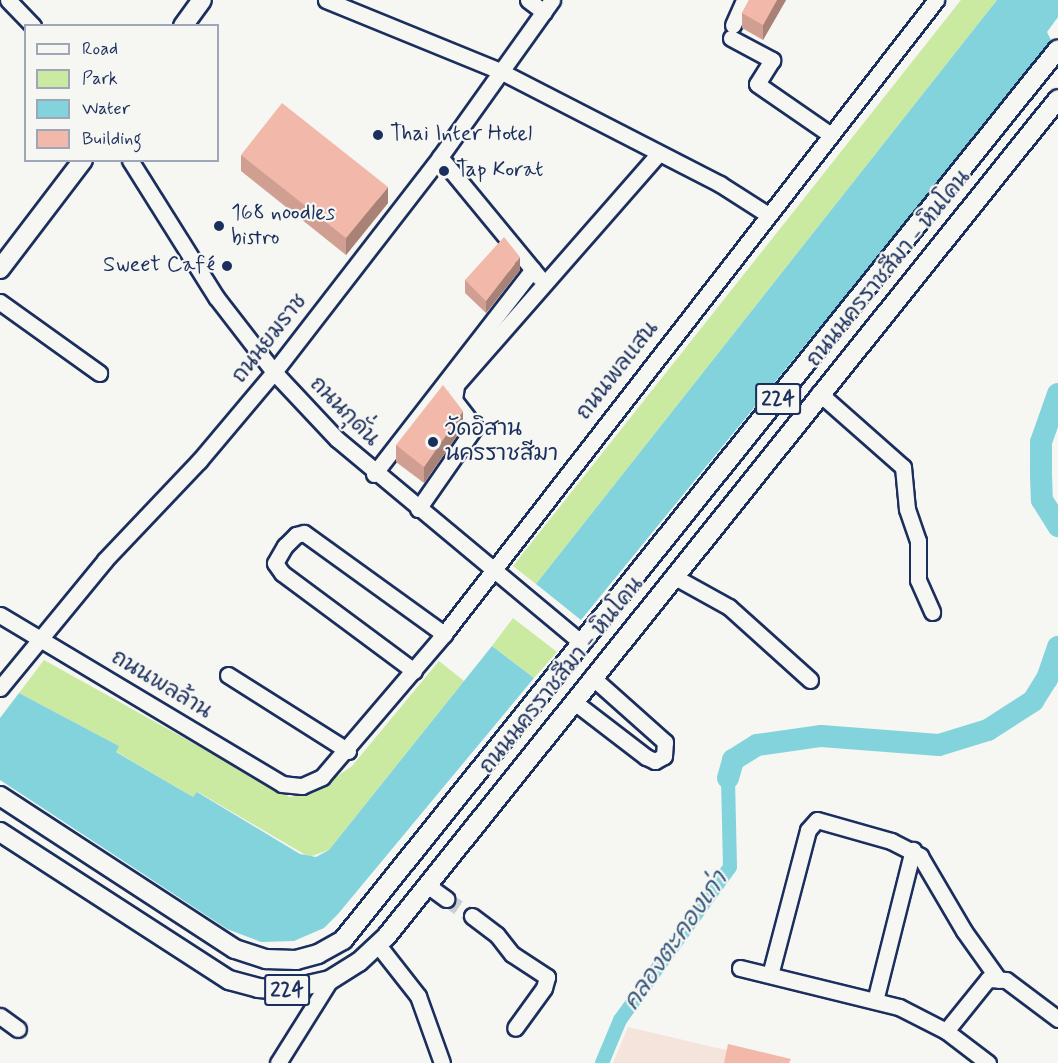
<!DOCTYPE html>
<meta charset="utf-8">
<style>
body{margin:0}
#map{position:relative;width:1058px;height:1063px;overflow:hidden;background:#f6f6f2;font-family:Mynerve,"Playpen Sans Thai",sans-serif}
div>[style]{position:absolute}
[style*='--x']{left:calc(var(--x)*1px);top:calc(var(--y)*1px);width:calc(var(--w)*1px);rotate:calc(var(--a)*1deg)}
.built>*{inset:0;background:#f5e4dc}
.green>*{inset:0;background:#cae9a1}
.water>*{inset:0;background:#83d3dd}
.canal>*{height:14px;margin:-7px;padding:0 7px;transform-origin:7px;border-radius:7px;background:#83d3dd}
.river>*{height:22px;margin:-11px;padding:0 11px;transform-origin:11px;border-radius:11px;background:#83d3dd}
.minor-tunnel>*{height:15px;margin-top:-7.5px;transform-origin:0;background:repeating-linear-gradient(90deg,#caced4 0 15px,transparent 0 23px)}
.roads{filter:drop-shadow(2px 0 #1b2f5e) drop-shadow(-2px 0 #1b2f5e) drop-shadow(0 2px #1b2f5e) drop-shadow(0 -2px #1b2f5e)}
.minor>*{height:15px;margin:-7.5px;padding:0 7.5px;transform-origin:7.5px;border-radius:7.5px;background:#f6f6f2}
.major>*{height:18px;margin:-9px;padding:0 9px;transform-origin:9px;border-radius:9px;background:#f6f6f2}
.wall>*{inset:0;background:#d09f92}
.shaded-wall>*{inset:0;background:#a98277}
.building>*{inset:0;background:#f2b9aa}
.dots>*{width:16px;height:16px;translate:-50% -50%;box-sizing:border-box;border:3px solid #f6f6f2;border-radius:50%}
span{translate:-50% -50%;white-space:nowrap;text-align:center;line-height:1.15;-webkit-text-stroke:4.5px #f6f6f2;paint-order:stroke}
.shield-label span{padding:2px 4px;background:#f6f6f2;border:2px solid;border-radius:4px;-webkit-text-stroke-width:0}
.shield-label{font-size:21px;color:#1b2f5e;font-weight:700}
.poi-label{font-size:22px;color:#1b2f5e}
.left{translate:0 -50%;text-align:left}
.right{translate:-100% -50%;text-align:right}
.street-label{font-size:22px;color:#1b2f5e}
.water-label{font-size:24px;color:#35587e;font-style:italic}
.legend{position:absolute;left:24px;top:24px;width:195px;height:138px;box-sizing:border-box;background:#f6f6f2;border:2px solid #9ea6b7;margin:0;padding:8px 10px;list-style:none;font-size:18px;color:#1b2f5e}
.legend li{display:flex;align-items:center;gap:12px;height:30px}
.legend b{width:30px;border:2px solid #9ea6b7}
</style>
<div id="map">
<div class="built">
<div style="clip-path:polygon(628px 1027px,781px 1063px,613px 1063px)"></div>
</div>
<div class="green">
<div style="clip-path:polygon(961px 0,997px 0,536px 584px,513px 566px)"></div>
<div style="clip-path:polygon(513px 618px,557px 652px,534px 678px,492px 646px)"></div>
<div style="clip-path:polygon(44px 660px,290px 797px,313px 793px,352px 766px,439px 661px,464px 681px,329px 850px,309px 857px,198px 792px,193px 797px,115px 751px,119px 746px,19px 693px)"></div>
</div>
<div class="water">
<div style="clip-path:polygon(997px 0,1058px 0,1058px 17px,1047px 32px,1052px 42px,581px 620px,536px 584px)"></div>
<div style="clip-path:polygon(492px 646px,534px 678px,338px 914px,324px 928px,294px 941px,261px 942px,227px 929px,0 780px,0 718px,19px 693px,119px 746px,116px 752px,193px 797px,197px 792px,300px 854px,316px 857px,329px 850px)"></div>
</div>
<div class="canal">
<div style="--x:602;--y:1063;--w:47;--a:-67.3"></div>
<div style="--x:620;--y:1020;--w:188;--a:-54.3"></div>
<div style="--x:730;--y:867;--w:89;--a:-91.3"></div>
</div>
<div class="river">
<div style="--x:1058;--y:394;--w:51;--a:109.5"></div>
<div style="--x:1041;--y:442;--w:33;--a:90"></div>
<div style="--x:1041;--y:475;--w:25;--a:88"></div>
<div style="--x:1042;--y:500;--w:31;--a:58"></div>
<div style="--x:728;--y:778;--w:19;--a:-74"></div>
<div style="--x:733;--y:760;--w:28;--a:-32"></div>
<div style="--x:757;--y:745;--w:65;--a:-8"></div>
<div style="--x:821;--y:736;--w:118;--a:4.4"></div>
<div style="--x:939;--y:745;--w:51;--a:-17"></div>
<div style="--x:988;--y:730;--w:54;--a:-32.8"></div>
<div style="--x:1033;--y:701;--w:26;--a:-58"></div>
<div style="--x:1047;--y:679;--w:34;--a:-71"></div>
</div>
<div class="minor-tunnel">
<div style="--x:446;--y:899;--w:31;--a:33"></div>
</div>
<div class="roads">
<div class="minor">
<div style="--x:8;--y:0;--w:36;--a:46"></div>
<div style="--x:326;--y:0;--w:190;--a:22.2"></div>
<div style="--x:502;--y:72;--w:245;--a:27.2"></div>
<div style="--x:720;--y:184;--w:56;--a:32.6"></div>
<div style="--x:528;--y:0;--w:20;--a:37"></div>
<div style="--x:733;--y:25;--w:27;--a:-66"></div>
<div style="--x:731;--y:38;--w:47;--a:28.2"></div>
<div style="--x:772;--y:60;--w:28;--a:122"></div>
<div style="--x:757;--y:84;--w:90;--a:34.6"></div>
<div style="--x:440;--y:157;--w:156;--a:50.5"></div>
<div style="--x:130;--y:160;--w:162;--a:57.9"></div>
<div style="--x:216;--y:297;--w:95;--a:52.3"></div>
<div style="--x:274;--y:372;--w:92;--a:46.8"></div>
<div style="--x:337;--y:439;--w:319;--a:39.8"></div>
<div style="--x:0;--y:302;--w:122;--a:35.6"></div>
<div style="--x:819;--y:393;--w:112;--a:41.4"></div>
<div style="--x:903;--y:467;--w:42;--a:84.6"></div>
<div style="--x:907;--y:509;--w:34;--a:71"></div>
<div style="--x:918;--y:541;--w:39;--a:90"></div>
<div style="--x:918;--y:580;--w:35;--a:66"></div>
<div style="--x:374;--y:474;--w:259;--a:-52.2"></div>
<div style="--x:418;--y:509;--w:100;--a:-55.2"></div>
<div style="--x:475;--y:427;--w:34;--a:-128"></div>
<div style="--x:454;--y:400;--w:15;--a:-82"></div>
<div style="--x:456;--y:385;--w:307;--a:-48.8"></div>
<div style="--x:673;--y:576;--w:64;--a:29"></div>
<div style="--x:729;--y:607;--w:109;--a:42"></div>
<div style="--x:0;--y:615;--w:329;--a:30.9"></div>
<div style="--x:282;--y:784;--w:20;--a:6"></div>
<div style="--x:302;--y:786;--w:22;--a:-24"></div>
<div style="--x:322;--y:777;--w:188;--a:-49.5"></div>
<div style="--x:444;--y:634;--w:803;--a:-52.19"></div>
<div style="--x:414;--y:671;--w:164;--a:-143.4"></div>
<div style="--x:282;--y:573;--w:12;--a:-125"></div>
<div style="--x:275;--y:563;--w:20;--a:-60"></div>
<div style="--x:285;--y:546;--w:16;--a:-45"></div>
<div style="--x:296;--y:535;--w:8;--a:-14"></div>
<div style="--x:304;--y:533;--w:173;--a:35.8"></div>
<div style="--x:228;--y:675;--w:142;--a:32.3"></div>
<div style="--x:0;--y:688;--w:166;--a:-50.6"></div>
<div style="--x:105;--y:560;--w:137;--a:-46.5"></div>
<div style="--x:199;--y:461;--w:116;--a:-49.9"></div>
<div style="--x:274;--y:372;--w:272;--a:-52.3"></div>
<div style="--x:440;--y:157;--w:193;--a:-54.5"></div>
<div style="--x:573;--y:701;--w:92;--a:37.5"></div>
<div style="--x:646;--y:757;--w:10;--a:24"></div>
<div style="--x:655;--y:761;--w:10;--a:-29"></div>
<div style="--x:664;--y:756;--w:14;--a:-86"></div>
<div style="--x:665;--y:742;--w:98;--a:-138.3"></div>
<div style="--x:427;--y:885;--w:24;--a:36"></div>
<div style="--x:472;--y:916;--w:31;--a:37"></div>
<div style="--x:497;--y:935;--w:24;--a:52"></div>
<div style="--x:512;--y:954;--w:42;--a:33.3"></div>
<div style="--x:547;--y:977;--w:11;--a:105"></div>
<div style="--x:544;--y:988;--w:49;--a:125.9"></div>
<div style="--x:378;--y:945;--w:65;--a:51.9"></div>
<div style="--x:418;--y:996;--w:71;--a:70.3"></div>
<div style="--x:740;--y:968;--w:164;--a:13.8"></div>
<div style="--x:899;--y:1007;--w:53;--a:27.1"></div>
<div style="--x:770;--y:975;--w:150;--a:-75.3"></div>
<div style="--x:808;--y:830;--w:13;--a:-48"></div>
<div style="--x:817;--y:820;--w:77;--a:15.8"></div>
<div style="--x:891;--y:841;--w:33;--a:27"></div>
<div style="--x:920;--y:856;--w:87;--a:59.6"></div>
<div style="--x:964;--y:931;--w:60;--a:54.5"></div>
<div style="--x:875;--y:1001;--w:156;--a:-75.9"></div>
<div style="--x:0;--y:1016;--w:22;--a:36"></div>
<div style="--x:278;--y:1063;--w:98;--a:-57.9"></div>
<div style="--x:988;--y:1063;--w:53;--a:-142.7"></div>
<div style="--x:946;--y:1031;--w:67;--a:-51.1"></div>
<div style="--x:988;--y:979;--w:18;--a:3"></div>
<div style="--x:1006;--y:980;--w:65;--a:36.9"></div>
</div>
<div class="major">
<div style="--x:183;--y:26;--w:32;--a:-54"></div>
<div style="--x:0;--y:269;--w:137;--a:-52.7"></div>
<div style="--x:0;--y:796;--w:280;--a:33.1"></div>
<div style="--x:235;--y:949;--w:33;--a:18"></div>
<div style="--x:266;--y:959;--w:30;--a:2"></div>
<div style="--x:296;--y:960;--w:23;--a:-15"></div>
<div style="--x:318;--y:954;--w:29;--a:-29"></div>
<div style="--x:343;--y:940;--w:1142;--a:-51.25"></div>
<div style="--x:0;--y:832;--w:273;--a:32.9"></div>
<div style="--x:229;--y:980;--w:30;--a:15"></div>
<div style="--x:258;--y:988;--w:28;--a:4"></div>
<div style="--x:286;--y:990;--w:45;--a:-12.8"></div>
<div style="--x:330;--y:980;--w:34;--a:-32"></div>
<div style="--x:359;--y:962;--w:37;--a:-43"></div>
<div style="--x:386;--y:937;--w:1074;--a:-51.27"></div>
</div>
</div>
<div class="wall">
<div style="clip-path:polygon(749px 0,786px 0,763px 40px,742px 28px,742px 13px)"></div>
<div style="clip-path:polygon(241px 155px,388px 203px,346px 255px,241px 171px)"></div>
<div style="clip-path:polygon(520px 270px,486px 313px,465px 293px,465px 280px)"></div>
<div style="clip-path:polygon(463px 427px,424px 483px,396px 462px,396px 445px)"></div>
</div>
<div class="shaded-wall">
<div style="clip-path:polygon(777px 0,786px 0,763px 40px,763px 25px)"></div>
<div style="clip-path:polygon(388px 187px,388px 203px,346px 255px,346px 238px)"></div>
<div style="clip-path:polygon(520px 257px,520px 270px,486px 313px,486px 301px)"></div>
<div style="clip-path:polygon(463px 411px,463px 427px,424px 483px,424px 467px)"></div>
</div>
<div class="building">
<div style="clip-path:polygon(749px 0,777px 0,763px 25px,742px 13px)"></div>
<div style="clip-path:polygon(282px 103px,388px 187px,346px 238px,241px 155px)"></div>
<div style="clip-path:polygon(504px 237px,520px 257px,486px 301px,465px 280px)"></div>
<div style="clip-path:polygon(443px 385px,463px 411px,424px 467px,396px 445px)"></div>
<div style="clip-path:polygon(728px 1044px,791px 1059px,789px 1063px,724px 1063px)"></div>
</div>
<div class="dots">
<div style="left:378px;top:135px;background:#1b2f5e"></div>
<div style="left:444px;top:171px;background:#1b2f5e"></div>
<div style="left:219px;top:226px;background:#1b2f5e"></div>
<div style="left:227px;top:266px;background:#1b2f5e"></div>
<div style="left:433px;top:442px;background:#1b2f5e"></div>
</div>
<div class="shield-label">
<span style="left:778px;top:399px">224</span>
<span style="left:287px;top:990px">224</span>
</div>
<div class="poi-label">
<span class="left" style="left:390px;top:135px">Thai Inter Hotel</span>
<span class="left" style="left:456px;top:171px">Tap Korat</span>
<span class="left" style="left:231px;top:226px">168 noodles<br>bistro</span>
<span class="right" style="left:215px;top:266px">Sweet Café</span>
<span class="left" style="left:445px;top:442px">วัดอิสาน<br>นครราชสีมา</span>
</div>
<div class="street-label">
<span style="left:889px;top:269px;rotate:-51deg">ถนนนครราชสีมา - หินโคน</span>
<span style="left:270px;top:339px;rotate:-52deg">ถนนยมราช</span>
<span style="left:618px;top:371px;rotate:-52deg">ถนนพลแสน</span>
<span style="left:344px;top:412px;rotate:45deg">ถนนกุดั่น</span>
<span style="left:562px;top:676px;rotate:-51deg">ถนนนครราชสีมา - หินโคน</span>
<span style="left:161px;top:685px;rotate:31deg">ถนนพลล้าน</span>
</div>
<div class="water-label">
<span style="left:676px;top:941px;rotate:-55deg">คลองตะคองเก่า</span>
</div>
<ul class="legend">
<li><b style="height:8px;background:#f6f6f2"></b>Road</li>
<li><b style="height:16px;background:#cae9a1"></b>Park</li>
<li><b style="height:16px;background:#83d3dd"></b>Water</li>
<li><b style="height:16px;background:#f2b9aa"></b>Building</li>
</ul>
</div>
